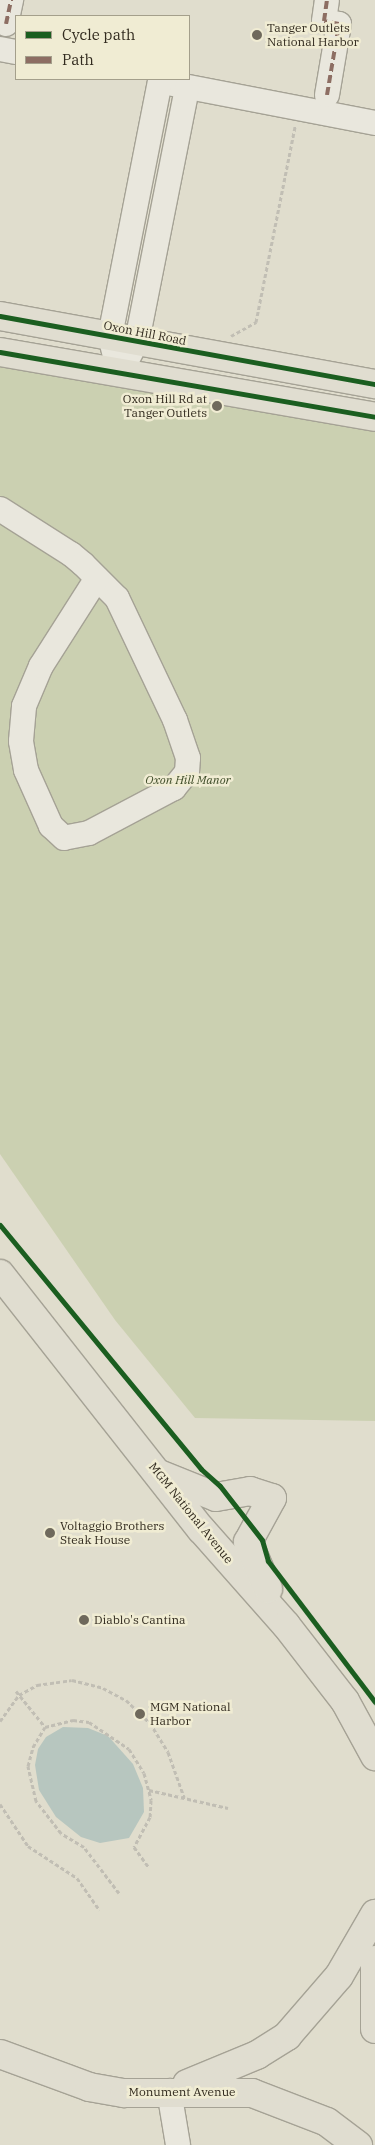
<!DOCTYPE html>
<style>
body{margin:0}
#map{position:relative;width:375px;height:2145px;overflow:hidden;background:#e0ddcd;font-family:"IBM Plex Serif",serif}
div>[style]{position:absolute}
[style*='--x']{left:calc(var(--x)*1px);top:calc(var(--y)*1px);width:calc(var(--w)*1px);rotate:calc(var(--a)*1deg)}
.green>*{inset:0;background:#cbd0b1}
.water>*{inset:0;background:#b7c6bf}
.path>*{height:3px;margin-top:-1.5px;transform-origin:0;background:repeating-linear-gradient(90deg,#c1beb4 0 4px,transparent 0 6.5px)}
.roads{filter:drop-shadow(1px 0 #a5a295) drop-shadow(-1px 0 #a5a295) drop-shadow(0 1px #a5a295) drop-shadow(0 -1px #a5a295)}
.minor>*{height:24px;margin:-12px;padding:0 12px;transform-origin:12px;border-radius:12px;background:#e9e7dd}
.major>*{height:28px;margin:-14px;padding:0 14px;transform-origin:14px;border-radius:14px;background:#e0ddd0}
.quiet>*{height:4px;margin-top:-2px;transform-origin:0;background:repeating-linear-gradient(90deg,#8d6e63 0 8px,transparent 0 12px)}
.cycleway>*{height:5px;margin:-2.5px;padding:0 2.5px;transform-origin:2.5px;border-radius:2.5px;background:#1b5e20}
.dots>*{width:14px;height:14px;translate:-50% -50%;box-sizing:border-box;border:2px solid #f0ecd3;border-radius:50%}
span{translate:-50% -50%;white-space:nowrap;text-align:center;line-height:1.15;-webkit-text-stroke:5px #f0ecd3;paint-order:stroke}
.poi-label{font-size:12px;color:#322b1f}
.left{translate:0 -50%;text-align:left}
.right{translate:-100% -50%;text-align:right}
.street-label{font-size:12px;color:#322b1f}
.park-label{font-size:12px;color:#3e4c28;font-style:italic}
.legend{position:absolute;left:15px;top:15px;width:175px;height:65px;box-sizing:border-box;background:#f0ecd3;border:1px solid #a49f8b;margin:0;padding:6px 9px;list-style:none;font-size:15px;color:#322b1f}
.legend li{display:flex;align-items:center;gap:10px;height:25px}
.legend b{width:25px;border:1px solid #a49f8b}
</style>
<div id="map">
<div class="green">
<div style="clip-path:polygon(0 361px,375px 417px,375px 1421px,195px 1418px,115px 1320px,0 1154px)"></div>
</div>
<div class="water">
<div style="clip-path:polygon(63px 1727px,88px 1728px,108px 1736px,133px 1764px,143px 1788px,144px 1812px,129px 1838px,100px 1843px,81px 1837px,56px 1817px,39px 1790px,35px 1765px,38px 1749px,46px 1737px)"></div>
</div>
<div class="path">
<div style="--x:231;--y:336;--w:29;--a:-29"></div>
<div style="--x:256;--y:322;--w:200;--a:-78.7"></div>
<div style="--x:16;--y:1691;--w:46;--a:51.1"></div>
<div style="--x:0;--y:1721;--w:32;--a:-54"></div>
<div style="--x:19;--y:1695;--w:21;--a:-29"></div>
<div style="--x:37;--y:1685;--w:35;--a:-8"></div>
<div style="--x:72;--y:1680;--w:32;--a:14"></div>
<div style="--x:103;--y:1688;--w:26;--a:28"></div>
<div style="--x:126;--y:1700;--w:33;--a:44"></div>
<div style="--x:150;--y:1723;--w:34;--a:58"></div>
<div style="--x:168;--y:1752;--w:48;--a:70.4"></div>
<div style="--x:149;--y:1790;--w:81;--a:12.8"></div>
<div style="--x:0;--y:1804;--w:50;--a:56.3"></div>
<div style="--x:28;--y:1846;--w:59;--a:33.1"></div>
<div style="--x:77;--y:1878;--w:39;--a:55"></div>
<div style="--x:119;--y:1893;--w:58;--a:-127.3"></div>
<div style="--x:84;--y:1847;--w:27;--a:-149"></div>
<div style="--x:61;--y:1833;--w:41;--a:-128"></div>
<div style="--x:36;--y:1801;--w:36;--a:-103"></div>
<div style="--x:28;--y:1766;--w:20;--a:-75"></div>
<div style="--x:33;--y:1747;--w:23;--a:-59"></div>
<div style="--x:45;--y:1727;--w:29;--a:-14"></div>
<div style="--x:73;--y:1720;--w:16;--a:7"></div>
<div style="--x:89;--y:1722;--w:48;--a:34"></div>
<div style="--x:129;--y:1749;--w:28;--a:58"></div>
<div style="--x:144;--y:1773;--w:28;--a:75"></div>
<div style="--x:151;--y:1800;--w:17;--a:93"></div>
<div style="--x:150;--y:1817;--w:34;--a:118"></div>
<div style="--x:134;--y:1847;--w:24;--a:54"></div>
</div>
<div class="roads">
<div class="minor">
<div style="--x:6;--y:24;--w:25;--a:-78"></div>
<div style="--x:0;--y:49;--w:16;--a:11"></div>
<div style="--x:173;--y:84;--w:206;--a:10.9"></div>
<div style="--x:327;--y:95;--w:72;--a:-80.4"></div>
<div style="--x:339;--y:24;--w:15;--a:-169"></div>
<div style="--x:324;--y:21;--w:21;--a:-82"></div>
<div style="--x:129;--y:356;--w:17;--a:-62"></div>
<div style="--x:137;--y:341;--w:258;--a:-78.8"></div>
<div style="--x:119;--y:372;--w:37;--a:-104"></div>
<div style="--x:110;--y:336;--w:260;--a:-78.9"></div>
<div style="--x:0;--y:509;--w:84;--a:32.4"></div>
<div style="--x:71;--y:554;--w:16;--a:40"></div>
<div style="--x:83;--y:564;--w:48;--a:45"></div>
<div style="--x:117;--y:598;--w:135;--a:64.6"></div>
<div style="--x:175;--y:720;--w:40;--a:71.1"></div>
<div style="--x:188;--y:758;--w:14;--a:94"></div>
<div style="--x:187;--y:772;--w:21;--a:129"></div>
<div style="--x:174;--y:788;--w:96;--a:152.1"></div>
<div style="--x:89;--y:833;--w:25;--a:169"></div>
<div style="--x:64;--y:838;--w:18;--a:-137"></div>
<div style="--x:51;--y:826;--w:61;--a:-114.1"></div>
<div style="--x:26;--y:770;--w:29;--a:-100"></div>
<div style="--x:21;--y:741;--w:35;--a:-85"></div>
<div style="--x:24;--y:706;--w:43;--a:-67"></div>
<div style="--x:41;--y:666;--w:104;--a:-57.5"></div>
<div style="--x:169;--y:2091;--w:55;--a:80.5"></div>
</div>
<div class="major">
<div style="--x:0;--y:316;--w:381;--a:10.3"></div>
<div style="--x:0;--y:352;--w:381;--a:9.8"></div>
<div style="--x:0;--y:1274;--w:325;--a:51.8"></div>
<div style="--x:201;--y:1529;--w:128;--a:48.5"></div>
<div style="--x:286;--y:1625;--w:96;--a:52.2"></div>
<div style="--x:345;--y:1701;--w:63;--a:61.4"></div>
<div style="--x:159;--y:1474;--w:61;--a:22"></div>
<div style="--x:216;--y:1497;--w:35;--a:-10"></div>
<div style="--x:250;--y:1491;--w:23;--a:18"></div>
<div style="--x:272;--y:1498;--w:50;--a:118.6"></div>
<div style="--x:248;--y:1542;--w:51;--a:66.9"></div>
<div style="--x:375;--y:1960;--w:69;--a:90"></div>
<div style="--x:0;--y:2054;--w:95;--a:20.3"></div>
<div style="--x:89;--y:2087;--w:36;--a:10"></div>
<div style="--x:124;--y:2093;--w:128;--a:0"></div>
<div style="--x:252;--y:2093;--w:80;--a:21.1"></div>
<div style="--x:327;--y:2122;--w:39;--a:37"></div>
<div style="--x:187;--y:2084;--w:76;--a:-22.5"></div>
<div style="--x:257;--y:2055;--w:36;--a:-32"></div>
<div style="--x:287;--y:2036;--w:79;--a:-49.1"></div>
<div style="--x:339;--y:1976;--w:72;--a:-59.9"></div>
</div>
</div>
<div class="quiet">
<div style="--x:6;--y:24;--w:25;--a:-78"></div>
<div style="--x:327;--y:95;--w:72;--a:-80.4"></div>
<div style="--x:339;--y:24;--w:15;--a:-169"></div>
<div style="--x:324;--y:21;--w:21;--a:-82"></div>
</div>
<div class="cycleway">
<div style="--x:0;--y:316;--w:381;--a:10.3"></div>
<div style="--x:0;--y:352;--w:381;--a:9.8"></div>
<div style="--x:0;--y:1225;--w:316;--a:50.5"></div>
<div style="--x:201;--y:1469;--w:25;--a:42"></div>
<div style="--x:220;--y:1486;--w:68;--a:52.1"></div>
<div style="--x:262;--y:1540;--w:22;--a:74"></div>
<div style="--x:268;--y:1561;--w:177;--a:52.8"></div>
</div>
<div class="dots">
<div style="left:257px;top:35px;background:#6f695c"></div>
<div style="left:217px;top:406px;background:#6f695c"></div>
<div style="left:50px;top:1533px;background:#6f695c"></div>
<div style="left:84px;top:1620px;background:#6f695c"></div>
<div style="left:140px;top:1714px;background:#6f695c"></div>
</div>
<div class="poi-label">
<span class="left" style="left:267px;top:35px">Tanger Outlets<br>National Harbor</span>
<span class="right" style="left:207px;top:406px">Oxon Hill Rd at<br>Tanger Outlets</span>
<span class="left" style="left:60px;top:1533px">Voltaggio Brothers<br>Steak House</span>
<span class="left" style="left:94px;top:1620px">Diablo's Cantina</span>
<span class="left" style="left:150px;top:1714px">MGM National<br>Harbor</span>
</div>
<div class="street-label">
<span style="left:145px;top:333px;rotate:11deg">Oxon Hill Road</span>
<span style="left:191px;top:1513px;rotate:51deg">MGM National Avenue</span>
<span style="left:182px;top:2092px">Monument Avenue</span>
</div>
<div class="park-label">
<span style="left:188px;top:780px">Oxon Hill Manor</span>
</div>
<ul class="legend">
<li><b style="height:6px;background:#1b5e20"></b>Cycle path</li>
<li><b style="height:6px;background:#8d6e63"></b>Path</li>
</ul>
</div>
